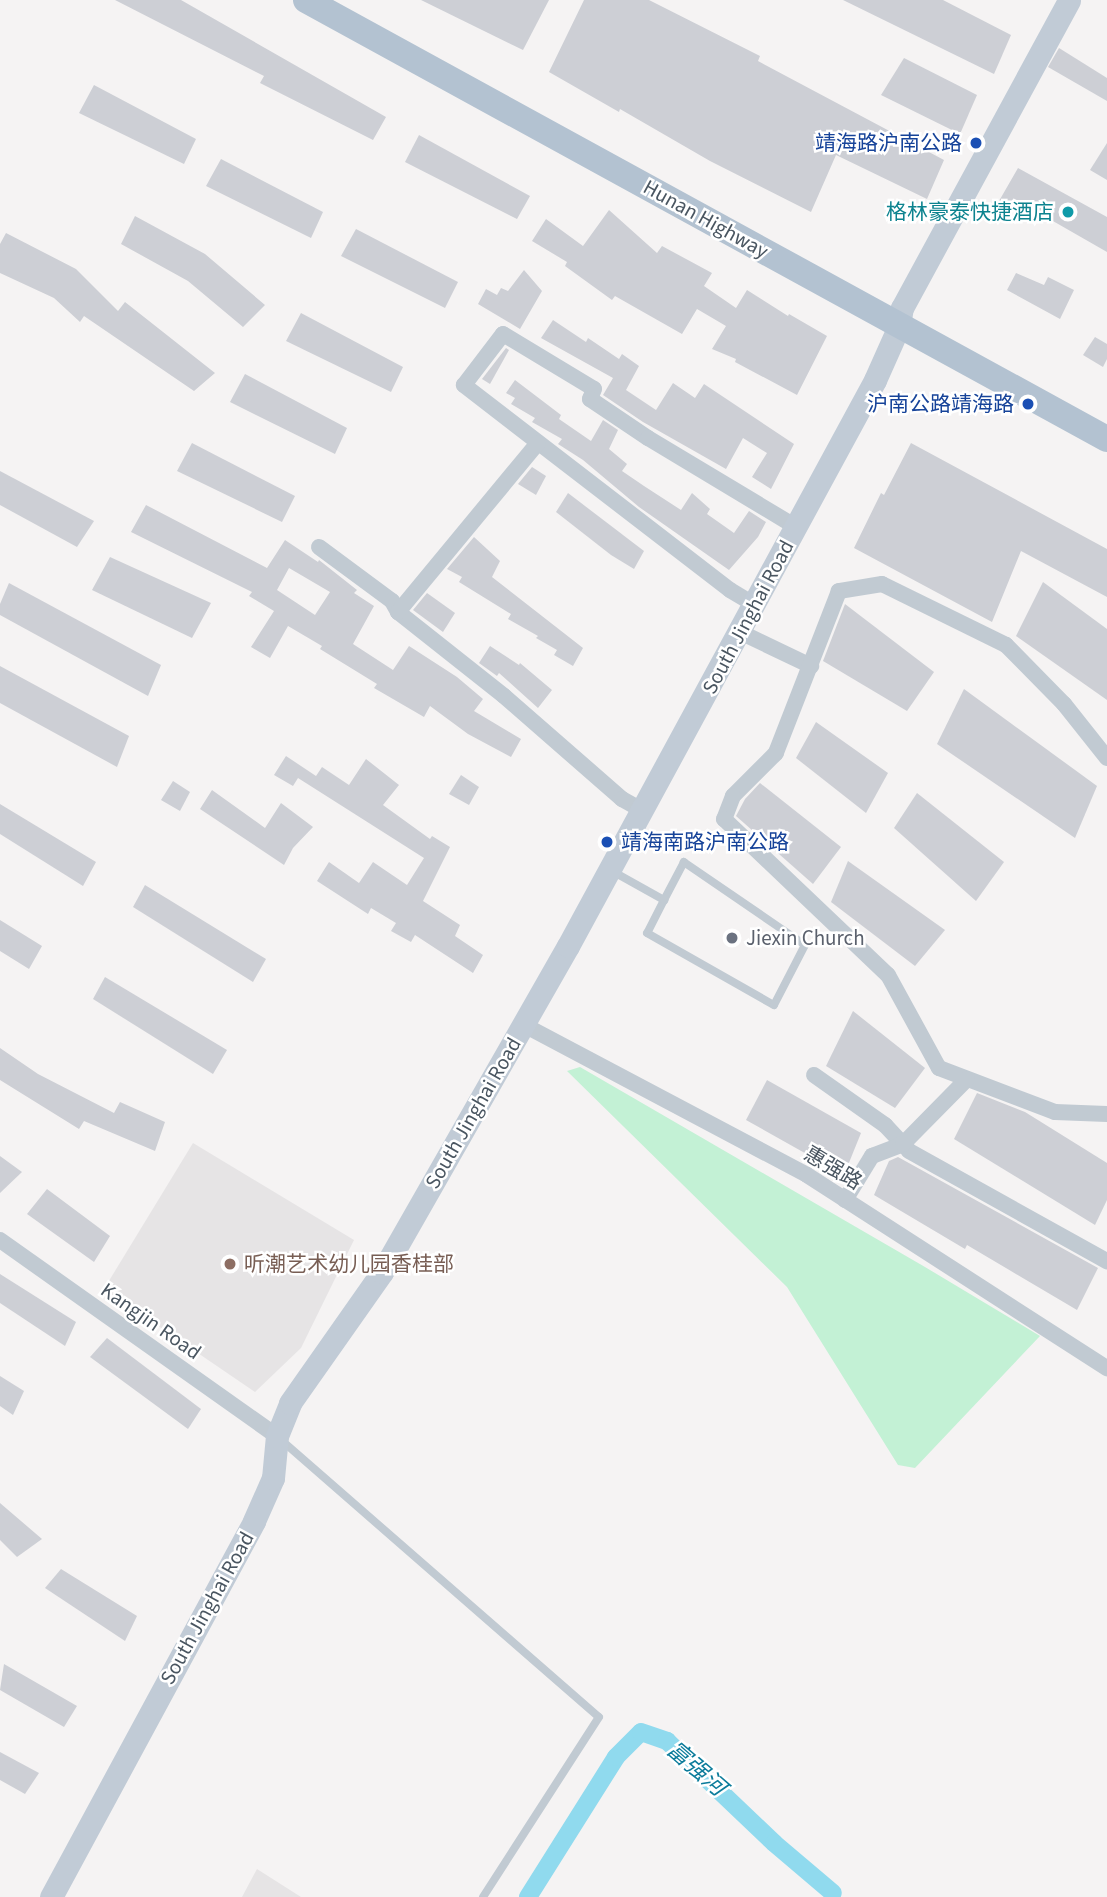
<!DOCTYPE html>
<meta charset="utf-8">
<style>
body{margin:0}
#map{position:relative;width:1107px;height:1897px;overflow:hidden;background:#f5f3f3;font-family:"Source Sans 3","Noto Sans SC",sans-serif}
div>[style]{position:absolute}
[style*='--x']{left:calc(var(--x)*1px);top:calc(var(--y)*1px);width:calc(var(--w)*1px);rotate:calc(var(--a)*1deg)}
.education>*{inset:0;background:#e6e4e5}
.green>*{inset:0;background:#c3f1d5}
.canal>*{height:18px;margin:-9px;padding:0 9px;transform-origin:9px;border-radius:9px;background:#90daee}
.building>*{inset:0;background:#cdcfd5}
.lane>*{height:8px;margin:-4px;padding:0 4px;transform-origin:4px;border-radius:4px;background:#c1cad2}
.street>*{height:16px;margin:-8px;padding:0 8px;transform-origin:8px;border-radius:8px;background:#c1cad2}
.secondary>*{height:23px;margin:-11.5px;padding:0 11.5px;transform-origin:11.5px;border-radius:11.5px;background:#c1cbd6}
.primary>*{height:26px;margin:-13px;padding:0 13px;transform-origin:13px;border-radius:13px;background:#b3c2d1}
.dots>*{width:19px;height:19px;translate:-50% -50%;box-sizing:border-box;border:4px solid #fff;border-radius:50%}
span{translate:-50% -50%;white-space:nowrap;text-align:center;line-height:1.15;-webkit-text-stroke:5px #fff;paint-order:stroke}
.transit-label{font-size:21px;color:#164399}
.right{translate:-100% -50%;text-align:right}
.left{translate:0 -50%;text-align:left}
.culture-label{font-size:21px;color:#0d838f}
.street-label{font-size:21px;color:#4a5661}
.worship-label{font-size:21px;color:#5b616d}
.education-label{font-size:21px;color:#785e54}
.water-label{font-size:23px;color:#0c7c9b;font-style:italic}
</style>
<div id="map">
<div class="education">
<div style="clip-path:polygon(193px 1143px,354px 1240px,301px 1348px,255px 1392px,104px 1289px)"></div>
<div style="clip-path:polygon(257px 1869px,301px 1897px,242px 1897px)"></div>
</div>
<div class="green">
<div style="clip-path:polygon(580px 1067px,925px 1267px,1040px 1336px,915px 1468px,898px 1465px,787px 1287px,567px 1071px)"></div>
</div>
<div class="canal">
<div style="--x:528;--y:1897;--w:165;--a:-57.8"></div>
<div style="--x:616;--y:1757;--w:35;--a:-45"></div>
<div style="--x:641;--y:1732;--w:28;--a:19"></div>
<div style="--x:667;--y:1741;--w:148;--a:43.6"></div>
<div style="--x:774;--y:1843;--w:77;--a:40.3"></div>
</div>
<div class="building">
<div style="clip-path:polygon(115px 0,181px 0,386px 117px,373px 140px,260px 83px,264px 76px)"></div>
<div style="clip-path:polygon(421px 0,549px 0,523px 50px)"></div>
<div style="clip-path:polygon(584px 0,649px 0,760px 56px,758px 61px,944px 160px,927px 199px,836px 155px,811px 212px,710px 161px,620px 109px,619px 112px,549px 72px)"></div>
<div style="clip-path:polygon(843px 0,943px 0,1011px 35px,994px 74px)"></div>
<div style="clip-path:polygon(1059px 48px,1107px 78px,1107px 101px,1048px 67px)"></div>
<div style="clip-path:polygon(904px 58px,977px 95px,960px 134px,881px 95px)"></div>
<div style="clip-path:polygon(94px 85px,196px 139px,184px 164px,79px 113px)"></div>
<div style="clip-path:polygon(419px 135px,530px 196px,517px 219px,405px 162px)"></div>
<div style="clip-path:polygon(1107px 143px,1107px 180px,1090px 170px)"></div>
<div style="clip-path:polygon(221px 159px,323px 212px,311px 238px,206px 186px)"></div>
<div style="clip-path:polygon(1018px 168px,1107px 217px,1107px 252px,1018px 201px,1013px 208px,999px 201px)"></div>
<div style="clip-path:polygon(609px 210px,657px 253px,662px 246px,712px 273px,704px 286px,736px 308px,747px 290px,788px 316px,789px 314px,827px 336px,797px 395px,735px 362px,736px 359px,712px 349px,726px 326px,697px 309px,682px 334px,615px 296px,612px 300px,565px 266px,567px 262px,532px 241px,546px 219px,583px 246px)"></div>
<div style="clip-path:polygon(135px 216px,205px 254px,265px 305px,243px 327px,188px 281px,121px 244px)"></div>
<div style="clip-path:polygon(356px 229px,458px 282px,445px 308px,341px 256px)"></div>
<div style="clip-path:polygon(6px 233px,76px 269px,118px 311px,125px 302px,215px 373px,194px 391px,84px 316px,80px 322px,54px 298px,0 273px,0 244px)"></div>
<div style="clip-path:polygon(524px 270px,542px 291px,520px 329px,478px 304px,486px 289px,497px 295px,501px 288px,508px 291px)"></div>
<div style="clip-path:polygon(1016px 273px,1044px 285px,1048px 277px,1074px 290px,1060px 319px,1007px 290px)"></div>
<div style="clip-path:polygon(301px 313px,403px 367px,391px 392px,286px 341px)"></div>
<div style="clip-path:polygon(553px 320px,586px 342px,588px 338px,619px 359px,622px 354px,639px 366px,626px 390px,656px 410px,673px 383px,695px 398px,704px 384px,794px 444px,771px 489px,752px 477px,767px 453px,743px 438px,726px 469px,643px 422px,603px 395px,613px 378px,541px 338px)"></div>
<div style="clip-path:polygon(1095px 337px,1107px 344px,1107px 359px,1103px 367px,1083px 355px)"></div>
<div style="clip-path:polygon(506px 348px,509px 350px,490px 384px,482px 379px)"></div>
<div style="clip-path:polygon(245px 374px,347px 428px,335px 454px,230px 402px)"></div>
<div style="clip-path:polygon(515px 380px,561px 415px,559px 419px,591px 441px,603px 420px,618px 430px,609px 449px,627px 464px,622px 471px,644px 486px,681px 510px,692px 493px,710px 509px,707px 514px,734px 533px,749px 511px,766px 522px,758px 537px,729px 570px,639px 507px,583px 460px,558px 444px,562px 439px,532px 422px,535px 418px,511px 404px,515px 398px,506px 393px)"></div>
<div style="clip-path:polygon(192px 443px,295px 496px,282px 522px,177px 471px)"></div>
<div style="clip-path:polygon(911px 443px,1107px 549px,1107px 597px,1021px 551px,992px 622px,854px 548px,881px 493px,884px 495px)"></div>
<div style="clip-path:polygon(532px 467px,546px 476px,536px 495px,518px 484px)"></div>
<div style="clip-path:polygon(0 471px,94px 521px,77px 547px,0 505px)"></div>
<div style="clip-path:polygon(568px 493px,644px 551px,634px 569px,611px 555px,556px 512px)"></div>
<div style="clip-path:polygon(evenodd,146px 505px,267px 568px,285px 540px,318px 562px,319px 560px,357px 590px,354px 593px,374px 606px,353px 644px,393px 670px,409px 646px,457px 677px,483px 699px,474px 711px,521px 739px,511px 757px,468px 734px,430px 706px,424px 717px,393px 699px,374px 688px,377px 684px,320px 649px,322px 646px,288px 626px,270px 658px,251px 647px,274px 611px,249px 596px,252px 592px,131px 532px,146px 505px,289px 568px,330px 592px,315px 615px,277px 590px,289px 568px)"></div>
<div style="clip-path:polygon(474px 537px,500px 561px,492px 577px,583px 648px,573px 666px,554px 655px,557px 650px,536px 638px,538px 636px,508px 619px,511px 614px,459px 582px,462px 577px,447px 569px)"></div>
<div style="clip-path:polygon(110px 557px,211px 603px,192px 638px,92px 590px)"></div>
<div style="clip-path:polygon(1043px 582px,1107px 629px,1107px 700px,1016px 636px)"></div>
<div style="clip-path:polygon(9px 583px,161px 665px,148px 696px,0 615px,0 604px)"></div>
<div style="clip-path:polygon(427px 593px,455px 613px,443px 632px,413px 610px)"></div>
<div style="clip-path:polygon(845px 604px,934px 672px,907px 711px,823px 661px)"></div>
<div style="clip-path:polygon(490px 646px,519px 665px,520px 663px,552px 690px,538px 708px,499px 673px,497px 676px,479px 663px)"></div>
<div style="clip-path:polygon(0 666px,129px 736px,117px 767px,0 703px)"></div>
<div style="clip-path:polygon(964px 689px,1097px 786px,1075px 838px,937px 744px)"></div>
<div style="clip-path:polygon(816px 722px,888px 773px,866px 813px,796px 758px)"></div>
<div style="clip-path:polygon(286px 756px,316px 776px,322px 767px,349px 785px,366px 759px,399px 785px,383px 805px,430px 839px,432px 836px,450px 847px,423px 901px,460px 925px,455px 936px,483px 955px,473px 973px,415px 935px,411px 942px,391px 931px,396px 923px,371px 908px,368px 914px,317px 881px,329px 862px,359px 883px,373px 862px,407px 885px,424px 858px,298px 778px,293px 786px,274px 775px)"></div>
<div style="clip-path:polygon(461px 775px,479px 787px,469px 805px,449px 794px)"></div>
<div style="clip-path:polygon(173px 781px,190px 792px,180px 811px,161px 800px)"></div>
<div style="clip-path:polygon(760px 783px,841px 847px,813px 884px,736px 816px,745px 799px)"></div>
<div style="clip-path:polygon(212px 790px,265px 828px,281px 803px,313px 827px,293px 848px,284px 865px,200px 809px)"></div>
<div style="clip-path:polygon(917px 793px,1004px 862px,976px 901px,894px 828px)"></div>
<div style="clip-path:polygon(0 804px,96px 862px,83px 886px,0 834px)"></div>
<div style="clip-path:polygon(848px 861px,945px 930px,915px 966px,831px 902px)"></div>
<div style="clip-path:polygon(145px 885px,266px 959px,253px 982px,133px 907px)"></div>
<div style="clip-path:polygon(0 920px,42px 946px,29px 969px,0 951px)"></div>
<div style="clip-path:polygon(105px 977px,227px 1050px,213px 1074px,93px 999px)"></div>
<div style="clip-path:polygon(853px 1011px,925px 1068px,895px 1108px,826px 1066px)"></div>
<div style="clip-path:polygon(0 1048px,38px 1074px,114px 1113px,120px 1102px,165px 1122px,155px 1151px,84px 1121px,79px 1129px,0 1080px)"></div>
<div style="clip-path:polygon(767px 1080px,861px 1133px,844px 1175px,746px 1120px)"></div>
<div style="clip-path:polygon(977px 1093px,1025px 1112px,1107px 1163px,1107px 1200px,1095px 1225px,954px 1139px)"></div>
<div style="clip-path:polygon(0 1156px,22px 1172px,0 1193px)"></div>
<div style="clip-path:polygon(898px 1157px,1098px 1268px,1077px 1310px,967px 1245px,965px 1249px,874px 1195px,889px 1161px)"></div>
<div style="clip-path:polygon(47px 1189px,110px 1236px,94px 1262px,27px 1214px)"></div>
<div style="clip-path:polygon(0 1274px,76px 1322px,65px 1346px,0 1303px)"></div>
<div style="clip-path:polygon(107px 1338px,201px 1409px,188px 1429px,90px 1357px)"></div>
<div style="clip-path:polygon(0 1376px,24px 1391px,13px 1415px,0 1406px)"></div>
<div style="clip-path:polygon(0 1503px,42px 1539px,17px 1557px,0 1540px)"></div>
<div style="clip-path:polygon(61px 1569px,137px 1616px,125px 1641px,45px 1588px)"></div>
<div style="clip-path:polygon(4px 1664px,77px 1706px,64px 1727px,0 1690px)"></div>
<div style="clip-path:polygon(0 1752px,39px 1773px,25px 1794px,0 1780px)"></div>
</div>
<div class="lane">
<div style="--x:612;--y:871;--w:60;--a:29.1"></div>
<div style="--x:664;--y:900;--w:37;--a:117"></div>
<div style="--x:647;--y:933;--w:146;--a:29.6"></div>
<div style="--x:774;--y:1005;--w:68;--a:-62.7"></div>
<div style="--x:805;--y:945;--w:147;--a:-145.6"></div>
<div style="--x:684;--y:862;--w:43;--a:117.8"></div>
<div style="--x:280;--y:1439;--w:423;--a:41.1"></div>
<div style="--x:599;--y:1717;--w:214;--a:122.8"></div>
</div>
<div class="street">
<div style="--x:319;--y:547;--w:91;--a:36.5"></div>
<div style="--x:392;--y:601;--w:13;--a:61"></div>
<div style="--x:398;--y:612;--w:135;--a:38.4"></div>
<div style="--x:504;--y:696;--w:157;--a:41.1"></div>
<div style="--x:622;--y:799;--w:23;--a:29"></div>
<div style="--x:755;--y:605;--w:29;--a:-149"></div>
<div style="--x:730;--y:590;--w:336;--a:-142.4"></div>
<div style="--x:464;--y:385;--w:64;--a:-52.6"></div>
<div style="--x:503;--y:334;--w:106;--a:31.1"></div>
<div style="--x:594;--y:389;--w:11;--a:112"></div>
<div style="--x:590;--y:399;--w:70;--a:33.9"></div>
<div style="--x:648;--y:438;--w:173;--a:31"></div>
<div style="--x:398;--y:612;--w:219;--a:-50.4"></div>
<div style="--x:740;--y:632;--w:79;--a:25.6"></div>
<div style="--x:1107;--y:758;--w:69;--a:-128.5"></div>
<div style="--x:1064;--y:704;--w:83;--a:-134.5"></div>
<div style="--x:1006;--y:645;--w:138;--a:-153.8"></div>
<div style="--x:882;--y:584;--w:44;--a:170.8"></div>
<div style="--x:839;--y:591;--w:174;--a:111.3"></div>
<div style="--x:776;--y:753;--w:61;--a:135"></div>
<div style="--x:733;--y:796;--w:25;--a:111"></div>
<div style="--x:724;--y:819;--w:226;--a:43.6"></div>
<div style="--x:888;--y:975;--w:106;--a:61.3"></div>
<div style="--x:939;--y:1068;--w:124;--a:20.8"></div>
<div style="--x:1055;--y:1112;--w:52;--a:2.2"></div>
<div style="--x:524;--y:1025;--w:320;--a:27.9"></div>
<div style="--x:807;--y:1175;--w:357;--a:32.8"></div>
<div style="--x:814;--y:1075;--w:87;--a:35.2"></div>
<div style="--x:885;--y:1125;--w:35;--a:47"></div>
<div style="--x:909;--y:1151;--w:227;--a:29.1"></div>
<div style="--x:845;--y:1200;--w:52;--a:-58.5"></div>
<div style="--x:872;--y:1156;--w:33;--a:-21"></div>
<div style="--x:903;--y:1144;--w:91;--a:-45.4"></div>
<div style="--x:0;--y:1240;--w:339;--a:35.3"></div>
</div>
<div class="secondary">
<div style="--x:51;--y:1897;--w:427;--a:-61.6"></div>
<div style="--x:254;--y:1521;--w:47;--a:-66.2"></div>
<div style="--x:273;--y:1478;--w:42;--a:-84.6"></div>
<div style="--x:277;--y:1436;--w:35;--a:-68"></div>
<div style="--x:290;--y:1403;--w:160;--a:-54.9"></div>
<div style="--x:382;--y:1272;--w:375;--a:-60.3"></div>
<div style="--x:568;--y:946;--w:644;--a:-61.52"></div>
<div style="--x:875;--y:380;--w:59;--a:-66"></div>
<div style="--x:899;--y:326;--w:18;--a:-81"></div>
<div style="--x:902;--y:308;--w:350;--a:-61.5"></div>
</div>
<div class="primary">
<div style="--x:306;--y:0;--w:913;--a:28.73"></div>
</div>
<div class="dots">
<div style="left:976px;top:143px;background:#1a4fb4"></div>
<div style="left:1068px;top:212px;background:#0f9aa8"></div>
<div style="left:1028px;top:404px;background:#1a4fb4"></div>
<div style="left:607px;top:842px;background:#1a4fb4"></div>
<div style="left:732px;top:938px;background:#6b7280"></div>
<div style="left:230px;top:1264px;background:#8d6e63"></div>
</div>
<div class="transit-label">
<span class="right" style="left:962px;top:143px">靖海路沪南公路</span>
<span class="right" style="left:1014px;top:404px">沪南公路靖海路</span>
<span class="left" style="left:621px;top:842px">靖海南路沪南公路</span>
</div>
<div class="culture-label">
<span class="right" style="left:1054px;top:212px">格林豪泰快捷酒店</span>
</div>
<div class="street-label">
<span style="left:706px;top:219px;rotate:29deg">Hunan Highway</span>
<span style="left:748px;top:617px;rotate:-62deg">South Jinghai Road</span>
<span style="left:473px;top:1113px;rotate:-60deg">South Jinghai Road</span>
<span style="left:833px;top:1168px;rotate:31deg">惠强路</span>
<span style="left:151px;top:1321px;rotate:35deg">Kangjin Road</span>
<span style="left:207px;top:1608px;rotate:-61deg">South Jinghai Road</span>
</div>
<div class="worship-label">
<span class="left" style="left:746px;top:938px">Jiexin Church</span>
</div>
<div class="education-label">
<span class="left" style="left:244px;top:1264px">听潮艺术幼儿园香桂部</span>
</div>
<div class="water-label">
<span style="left:696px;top:1769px;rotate:41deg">富强河</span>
</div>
</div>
